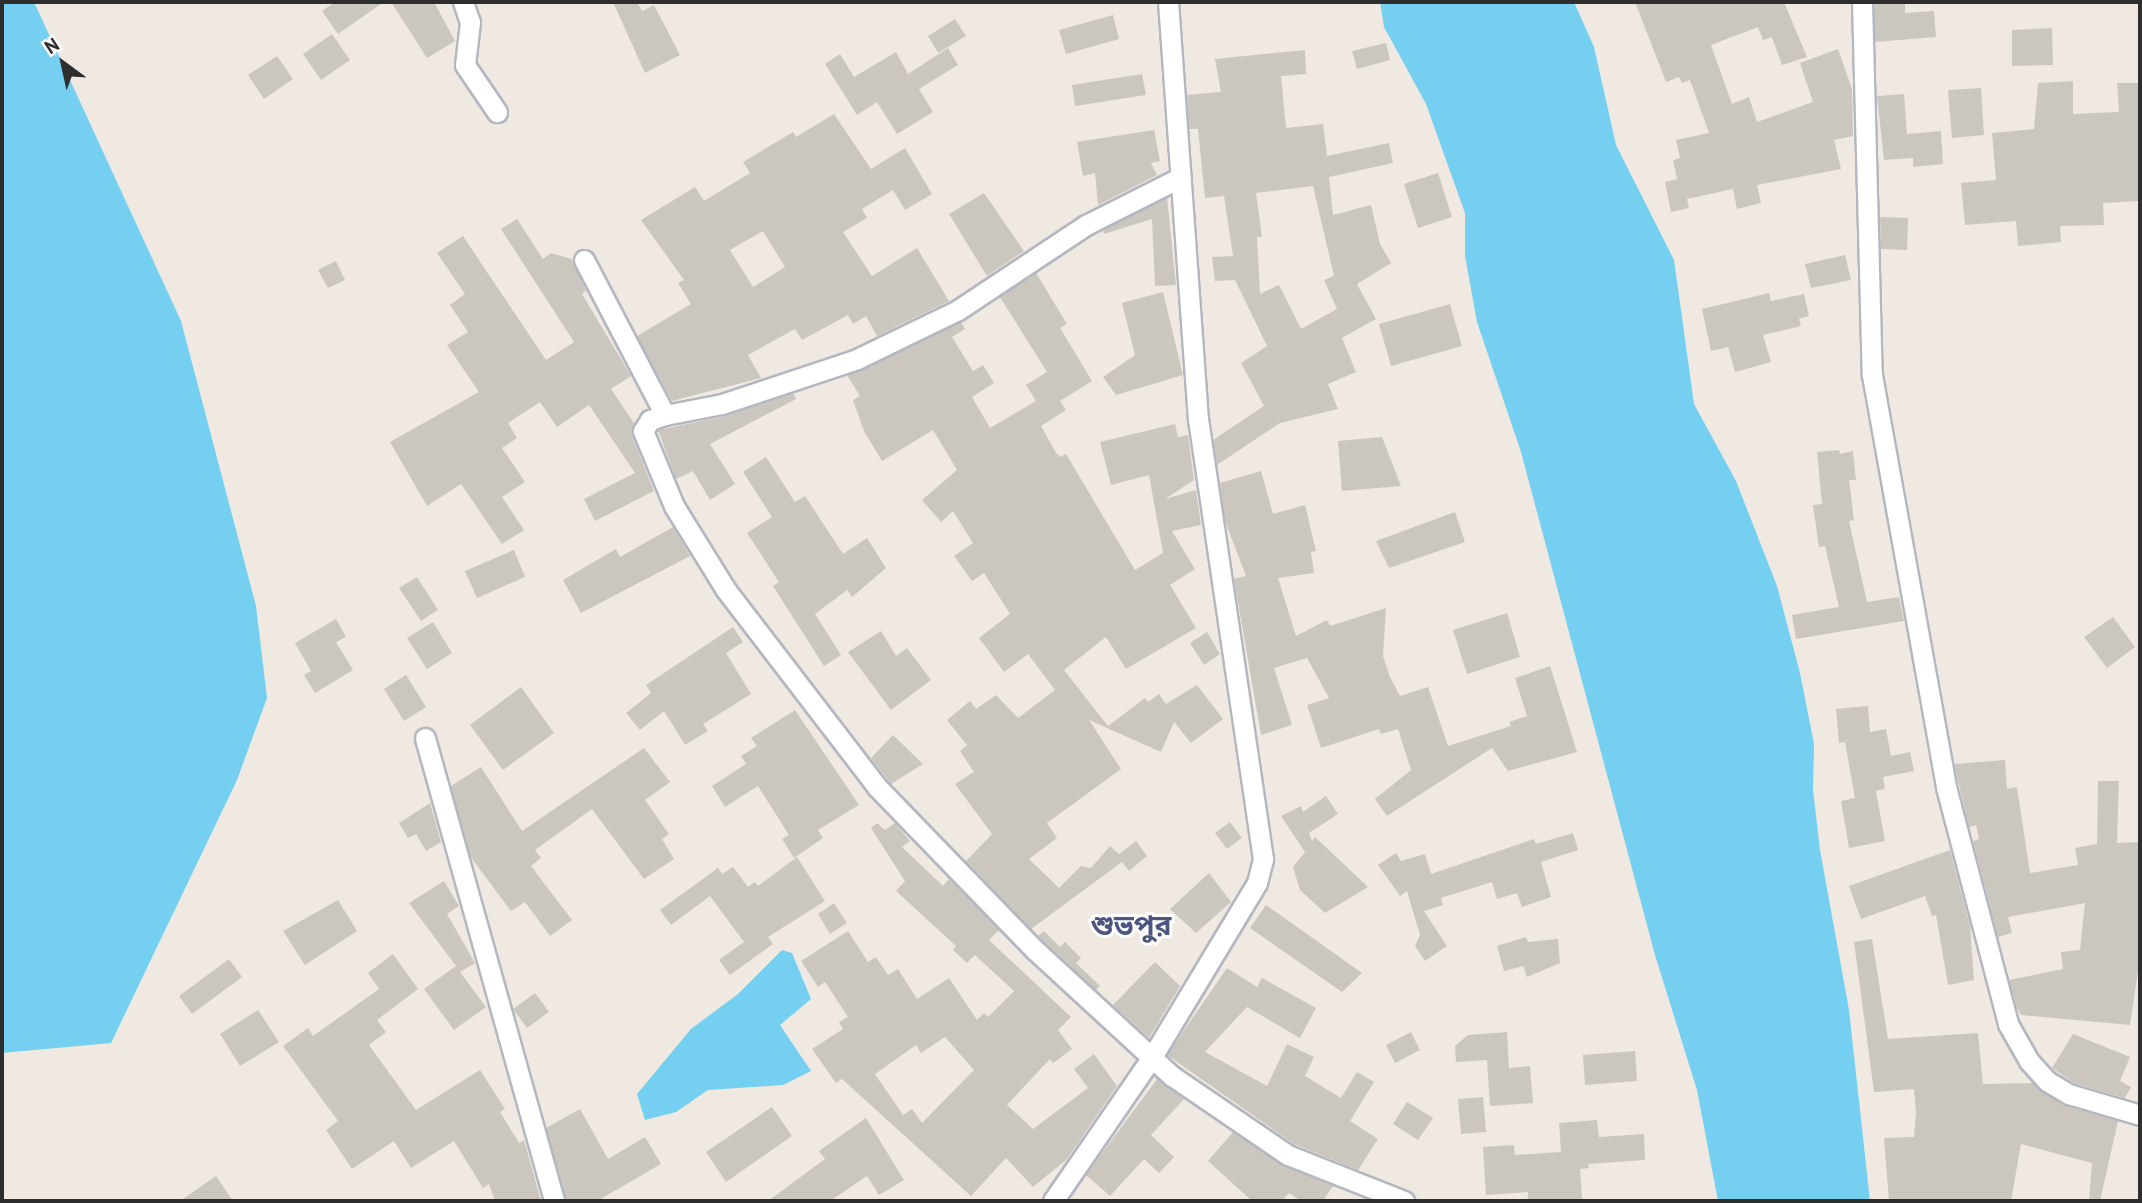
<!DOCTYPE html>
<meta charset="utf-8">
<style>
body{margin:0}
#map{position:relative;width:2142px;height:1203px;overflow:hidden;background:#efe9e1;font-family:"PT Sans","Noto Sans Bengali",sans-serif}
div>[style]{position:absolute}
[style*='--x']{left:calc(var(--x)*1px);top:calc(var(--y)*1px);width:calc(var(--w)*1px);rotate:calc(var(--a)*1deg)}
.water>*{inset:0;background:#75cff0}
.building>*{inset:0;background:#cbc7bf}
.roads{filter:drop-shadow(2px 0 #b4b7c1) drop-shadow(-2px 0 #b4b7c1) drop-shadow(0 2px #b4b7c1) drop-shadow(0 -2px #b4b7c1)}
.minor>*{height:19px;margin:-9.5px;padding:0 9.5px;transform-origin:9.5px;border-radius:9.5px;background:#fff}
span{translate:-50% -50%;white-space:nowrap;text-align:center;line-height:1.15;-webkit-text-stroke:6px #fff;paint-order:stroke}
.district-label{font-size:28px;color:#4d5680;font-weight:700}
.frame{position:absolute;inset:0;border:4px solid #2e2e2e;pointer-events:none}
.north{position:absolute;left:28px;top:28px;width:70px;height:70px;-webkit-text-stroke:5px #fff;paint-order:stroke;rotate:327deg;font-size:19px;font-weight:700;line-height:28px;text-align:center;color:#2e2e2e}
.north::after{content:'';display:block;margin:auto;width:24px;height:32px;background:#2e2e2e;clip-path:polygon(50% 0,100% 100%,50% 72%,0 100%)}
</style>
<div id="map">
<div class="water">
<div style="clip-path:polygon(2px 2px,34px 2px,181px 321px,256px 606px,267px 698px,237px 780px,111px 1043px,2px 1053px)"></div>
<div style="clip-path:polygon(1380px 2px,1574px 2px,1594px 47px,1616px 145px,1674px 260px,1694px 404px,1736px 481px,1777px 586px,1800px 673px,1814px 744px,1813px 790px,1820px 850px,1849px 1010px,1870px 1201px,1718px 1201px,1697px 1090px,1655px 955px,1521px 452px,1477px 322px,1465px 256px,1465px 213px,1426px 104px,1384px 27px)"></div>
<div style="clip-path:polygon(782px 950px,792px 953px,811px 999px,780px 1025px,811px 1071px,783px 1085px,708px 1090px,676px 1112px,645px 1120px,637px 1094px,691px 1029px,738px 994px)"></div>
</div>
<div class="building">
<div style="clip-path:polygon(335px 2px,384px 2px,338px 34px,322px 11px)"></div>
<div style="clip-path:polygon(391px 2px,434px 2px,455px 41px,427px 58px)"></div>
<div style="clip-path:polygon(613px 2px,637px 2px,642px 11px,654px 5px,680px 55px,645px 73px)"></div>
<div style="clip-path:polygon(1635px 2px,1784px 2px,1807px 57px,1782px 65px,1772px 37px,1763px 40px,1758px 27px,1711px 45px,1732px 104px,1749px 97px,1757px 122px,1813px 102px,1800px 63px,1838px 49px,1852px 89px,1853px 136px,1834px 140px,1841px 169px,1757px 185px,1761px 203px,1737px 209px,1733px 189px,1687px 199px,1689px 208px,1671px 212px,1665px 182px,1677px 179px,1673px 160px,1680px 158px,1676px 140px,1709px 133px,1690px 80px,1682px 83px,1679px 77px,1666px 82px)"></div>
<div style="clip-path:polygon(1889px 2px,1905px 2px,1905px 13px,1934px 11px,1936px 37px,1875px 42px,1874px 3px)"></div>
<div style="clip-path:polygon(1113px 15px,1119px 39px,1066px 54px,1059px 30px)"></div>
<div style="clip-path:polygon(955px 19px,966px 36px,938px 53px,928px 36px)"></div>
<div style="clip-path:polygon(2052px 28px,2053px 65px,2012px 66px,2012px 30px)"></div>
<div style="clip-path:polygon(332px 34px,350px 60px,321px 80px,303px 54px)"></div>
<div style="clip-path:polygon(1386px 43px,1390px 60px,1357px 69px,1352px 51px)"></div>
<div style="clip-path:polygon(948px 48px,958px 65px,919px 89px,933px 112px,897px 134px,877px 102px,857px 115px,825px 64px,840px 54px,854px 77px,896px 52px,908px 74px)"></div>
<div style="clip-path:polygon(evenodd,1305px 50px,1306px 74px,1281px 76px,1286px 128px,1323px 124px,1327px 156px,1389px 143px,1393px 163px,1329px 177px,1333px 215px,1371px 205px,1380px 244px,1391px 263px,1357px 284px,1376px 319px,1342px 338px,1356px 372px,1328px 384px,1338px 409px,1280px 423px,1217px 465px,1213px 440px,1264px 406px,1241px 363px,1267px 346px,1235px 280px,1215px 281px,1212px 257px,1233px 256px,1224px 196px,1205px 198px,1198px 129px,1189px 129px,1187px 95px,1221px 92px,1215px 59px,1305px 50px,1313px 186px,1334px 276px,1324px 280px,1337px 309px,1301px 329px,1279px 285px,1260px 294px,1257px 237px,1262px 237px,1256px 193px,1313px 186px)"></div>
<div style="clip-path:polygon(277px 56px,293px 79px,264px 99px,248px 75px)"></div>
<div style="clip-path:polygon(1142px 74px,1146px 95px,1075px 106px,1072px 85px)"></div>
<div style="clip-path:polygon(2073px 81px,2073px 114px,2119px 112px,2117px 83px,2139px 83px,2140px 201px,2103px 203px,2104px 225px,2060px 226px,2061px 242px,2018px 246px,2016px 221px,1965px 225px,1961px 183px,1996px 180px,1992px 133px,2034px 129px,2038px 83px)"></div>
<div style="clip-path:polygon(1981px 88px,1984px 135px,1952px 138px,1948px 90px)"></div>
<div style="clip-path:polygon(1904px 94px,1907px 134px,1941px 131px,1943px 164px,1913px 167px,1913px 158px,1884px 160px,1877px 96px)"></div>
<div style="clip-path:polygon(evenodd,834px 114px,871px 169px,905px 148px,932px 194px,905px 210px,893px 190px,862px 209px,867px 218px,843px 232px,872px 276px,917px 248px,949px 301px,877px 336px,866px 316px,853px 324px,848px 315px,802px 340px,795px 329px,748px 355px,761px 378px,672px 401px,637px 336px,691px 304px,678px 283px,684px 280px,641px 220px,695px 187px,704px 201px,750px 173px,743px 162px,793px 132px,796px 137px,834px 114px,763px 231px,785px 267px,753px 287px,730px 250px,763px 231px)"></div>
<div style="clip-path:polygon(1154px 130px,1160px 161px,1151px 163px,1157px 175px,1098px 205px,1095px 173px,1083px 176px,1077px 142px)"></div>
<div style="clip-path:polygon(1438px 173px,1452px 217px,1418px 228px,1404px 184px)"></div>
<div style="clip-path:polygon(984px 193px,1024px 251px,987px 276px,949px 214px)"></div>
<div style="clip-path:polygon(1167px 198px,1176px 285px,1155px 286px,1152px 219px,1104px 234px,1103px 230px)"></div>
<div style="clip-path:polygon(1880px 217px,1908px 218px,1907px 250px,1881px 249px)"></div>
<div style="clip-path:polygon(517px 219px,543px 259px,551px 253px,572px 259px,586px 291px,582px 294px,631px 376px,611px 389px,634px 423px,632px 436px,654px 491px,595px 521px,584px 499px,635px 473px,589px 405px,557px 427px,540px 402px,508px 423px,517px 438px,502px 448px,525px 482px,502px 497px,524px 530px,502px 544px,461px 484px,427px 506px,390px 442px,479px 392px,447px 345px,468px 332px,450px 305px,465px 294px,437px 253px,463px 236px,546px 360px,574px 342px,501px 229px)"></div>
<div style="clip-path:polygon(1845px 255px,1851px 280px,1811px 288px,1805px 264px)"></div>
<div style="clip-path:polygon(336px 261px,345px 280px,328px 288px,318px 270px)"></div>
<div style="clip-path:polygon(1036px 273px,1067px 324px,1060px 328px,1092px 381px,1060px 401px,1066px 410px,1041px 426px,1056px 453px,1061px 457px,1066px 454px,1135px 570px,1163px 553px,1149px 475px,1111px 485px,1100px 442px,1175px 424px,1178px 437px,1188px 435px,1194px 480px,1165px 499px,1196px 490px,1201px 525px,1172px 531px,1195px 569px,1170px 585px,1196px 628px,1126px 669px,1106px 637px,1064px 670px,1108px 726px,1145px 698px,1148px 702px,1159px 694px,1166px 704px,1197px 685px,1223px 719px,1191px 743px,1174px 722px,1161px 752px,1089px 720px,1121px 769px,1047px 823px,1057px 838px,1029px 859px,1059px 888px,1081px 866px,1091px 868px,1110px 846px,1119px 854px,1136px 841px,1147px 856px,1129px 871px,1122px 862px,1031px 929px,966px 861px,992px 834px,955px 784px,974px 772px,960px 751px,967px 745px,947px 720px,970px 701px,976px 709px,996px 695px,1018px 718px,1055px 690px,1028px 654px,1004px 672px,979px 638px,1010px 614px,984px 573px,972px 581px,954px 556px,973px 543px,953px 511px,941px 522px,922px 500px,957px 470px,933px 430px,882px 461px,864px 431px,853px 400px,860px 396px,847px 375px,961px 322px,965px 329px,952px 337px,973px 371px,983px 365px,994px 383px,972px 397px,990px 428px,1036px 401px,1026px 385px,1047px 372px,1000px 297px)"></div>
<div style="clip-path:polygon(1163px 292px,1183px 375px,1116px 395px,1103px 377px,1135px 355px,1122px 303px)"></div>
<div style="clip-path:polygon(1769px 293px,1771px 301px,1804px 294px,1809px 316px,1799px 319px,1801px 326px,1763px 335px,1771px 362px,1735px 372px,1728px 347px,1711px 351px,1702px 309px)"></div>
<div style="clip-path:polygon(1450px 304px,1462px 346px,1391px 366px,1379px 324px)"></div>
<div style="clip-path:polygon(793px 393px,796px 399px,710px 444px,735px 484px,710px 500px,693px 471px,676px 479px,658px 430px,726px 416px)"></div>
<div style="clip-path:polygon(1382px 437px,1401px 486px,1342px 491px,1338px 441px)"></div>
<div style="clip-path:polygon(1839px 450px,1840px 454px,1853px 451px,1856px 480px,1849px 480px,1854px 520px,1849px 521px,1867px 602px,1899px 597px,1904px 621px,1796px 639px,1792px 615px,1839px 607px,1825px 546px,1819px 547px,1813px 505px,1822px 504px,1817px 452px)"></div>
<div style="clip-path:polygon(766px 457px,795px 502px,805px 496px,843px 554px,867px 538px,886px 568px,852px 597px,847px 590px,815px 614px,841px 655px,824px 666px,773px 586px,779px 582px,747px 533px,772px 517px,743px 472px)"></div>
<div style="clip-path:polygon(1261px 471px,1273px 514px,1305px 505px,1316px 551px,1311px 552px,1314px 573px,1278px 578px,1296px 636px,1327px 620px,1330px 626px,1386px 608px,1383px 656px,1390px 677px,1400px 696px,1428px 687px,1448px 746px,1511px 726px,1509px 722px,1527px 716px,1515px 678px,1550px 666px,1577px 752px,1508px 771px,1492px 748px,1387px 816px,1375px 799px,1411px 770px,1398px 729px,1381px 734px,1379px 729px,1321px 748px,1307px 705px,1329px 698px,1307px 658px,1274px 668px,1292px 725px,1261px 735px,1234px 579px,1246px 576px,1225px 521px,1220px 483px)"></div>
<div style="clip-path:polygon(1455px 512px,1465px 542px,1389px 568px,1376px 541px)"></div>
<div style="clip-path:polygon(673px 527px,690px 556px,581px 613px,563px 580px,616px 549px,620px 557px)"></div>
<div style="clip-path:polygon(514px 550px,525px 577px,477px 598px,465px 571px)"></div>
<div style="clip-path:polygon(417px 577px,438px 610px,421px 621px,399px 588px)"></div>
<div style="clip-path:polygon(1507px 613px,1520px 657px,1467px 674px,1453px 630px)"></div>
<div style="clip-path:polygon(2113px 617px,2135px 647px,2107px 668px,2084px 637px)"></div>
<div style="clip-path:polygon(336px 619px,346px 637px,336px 642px,353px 670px,315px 693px,304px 675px,311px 671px,295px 643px)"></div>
<div style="clip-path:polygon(433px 622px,452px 653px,427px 669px,407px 638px)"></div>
<div style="clip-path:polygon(733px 627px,743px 642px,726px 653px,751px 694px,703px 724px,708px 731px,685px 745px,664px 711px,640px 730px,626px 713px,651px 693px,646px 685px)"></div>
<div style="clip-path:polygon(881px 631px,896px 656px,907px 648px,931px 680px,891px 710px,848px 652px)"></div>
<div style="clip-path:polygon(1207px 632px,1220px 654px,1204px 665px,1190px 643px)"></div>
<div style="clip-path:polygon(406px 675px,426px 707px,404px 721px,384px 689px)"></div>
<div style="clip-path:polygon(521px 687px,554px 733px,503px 770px,470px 725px)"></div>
<div style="clip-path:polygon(1868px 706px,1870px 732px,1886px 729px,1891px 756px,1910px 752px,1914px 771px,1883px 777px,1885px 789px,1876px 791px,1885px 841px,1849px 848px,1841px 801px,1855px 798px,1845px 742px,1839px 743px,1836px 709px)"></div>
<div style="clip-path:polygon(795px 710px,859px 805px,818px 830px,823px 838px,794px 858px,782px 839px,789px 835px,758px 786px,725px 807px,712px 786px,746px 764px,741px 756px,757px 746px,751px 738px)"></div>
<div style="clip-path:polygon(893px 735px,923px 764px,891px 784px,871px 758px)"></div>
<div style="clip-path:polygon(644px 748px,670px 782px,645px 800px,669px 834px,662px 839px,674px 859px,644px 879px,592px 809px,535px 850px,541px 858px,531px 866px,572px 920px,550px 936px,525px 902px,511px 911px,470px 856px,451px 786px,481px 767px,522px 831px)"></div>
<div style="clip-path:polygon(2005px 760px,2007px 789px,2017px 787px,2030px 873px,2078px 865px,2075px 848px,2097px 844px,2098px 781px,2119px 781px,2117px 843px,2140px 842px,2140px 958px,2130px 1025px,2021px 1015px,2017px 1008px,2009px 980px,2063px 969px,2061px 952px,2080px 950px,2085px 903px,2008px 917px,2012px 933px,1998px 937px,1973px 841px,1979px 839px,1976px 825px,1969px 827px,1954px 764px)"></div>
<div style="clip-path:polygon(1326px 796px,1338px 814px,1309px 833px,1312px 841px,1315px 837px,1368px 887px,1325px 913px,1300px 890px,1293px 867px,1305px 852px,1281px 816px,1301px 806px,1303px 812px)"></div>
<div style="clip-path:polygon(430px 803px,441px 842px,426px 851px,416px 834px,408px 838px,399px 823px)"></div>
<div style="clip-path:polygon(1230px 822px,1242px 838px,1227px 849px,1215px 833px)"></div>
<div style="clip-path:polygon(evenodd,877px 823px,885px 830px,895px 823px,910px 841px,902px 847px,943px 886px,949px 879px,999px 930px,989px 940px,1071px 1017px,1058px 1030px,1072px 1049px,1053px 1063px,1050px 1059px,1007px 1105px,1033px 1129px,1088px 1088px,1074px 1069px,1094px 1054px,1117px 1086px,1067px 1159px,1033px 1187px,1006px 1158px,971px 1196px,842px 1079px,836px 1083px,812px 1049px,843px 1029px,839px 1022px,848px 1017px,825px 982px,818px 987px,801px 961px,848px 931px,868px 962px,876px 957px,888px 975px,898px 969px,917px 999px,949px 978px,977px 1020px,984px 1013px,988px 1017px,1014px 991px,975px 955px,967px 963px,953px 950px,956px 946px,896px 891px,905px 881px,871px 828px,877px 823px,945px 1037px,974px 1070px,922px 1123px,912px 1109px,903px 1115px,875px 1074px,916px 1045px,921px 1053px,945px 1037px)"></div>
<div style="clip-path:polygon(1573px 833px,1578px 850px,1541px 862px,1551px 897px,1522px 907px,1517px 893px,1497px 899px,1492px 882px,1441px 898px,1443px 905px,1424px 911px,1447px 946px,1425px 961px,1415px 946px,1420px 935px,1407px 891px,1400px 896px,1378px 865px,1396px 853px,1401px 861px,1425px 854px,1431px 874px,1534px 839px,1536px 844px)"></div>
<div style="clip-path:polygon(1950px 850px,1970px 926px,1974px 980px,1948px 985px,1936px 915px,1932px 916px,1925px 896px,1861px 919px,1849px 886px)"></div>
<div style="clip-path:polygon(797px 857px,825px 901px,768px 937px,773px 944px,730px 975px,719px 960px,744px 942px,710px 896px,671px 925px,660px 910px,718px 868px,722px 874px,733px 867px,748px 887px,755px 882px,758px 886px)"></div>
<div style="clip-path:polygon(1209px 873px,1231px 902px,1196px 933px,1170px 909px)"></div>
<div style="clip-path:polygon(444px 881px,459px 906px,447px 914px,475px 963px,460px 972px,486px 1007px,454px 1030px,424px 989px,456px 966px,409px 903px)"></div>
<div style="clip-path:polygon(338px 900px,357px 931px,305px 965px,283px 931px)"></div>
<div style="clip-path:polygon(834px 903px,847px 923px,830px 934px,818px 914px)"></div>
<div style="clip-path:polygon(1266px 905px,1362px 973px,1342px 992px,1250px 928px)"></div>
<div style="clip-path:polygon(1044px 931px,1060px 947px,1065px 942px,1081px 958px,1076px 963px,1100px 986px,1096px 990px,1038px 936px)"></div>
<div style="clip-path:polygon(1526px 937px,1528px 942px,1558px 939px,1560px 963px,1527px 977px,1523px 966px,1504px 971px,1497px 946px)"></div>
<div style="clip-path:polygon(1872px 939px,1888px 1039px,1978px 1033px,1983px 1084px,2033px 1083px,2063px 1105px,2118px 1121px,2100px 1201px,2089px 1201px,2092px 1163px,2021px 1144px,2011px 1201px,1889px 1201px,1884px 1138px,1914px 1137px,1916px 1113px,1914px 1089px,1874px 1092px,1854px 942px)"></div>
<div style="clip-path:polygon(393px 954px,418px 989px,377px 1020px,386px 1032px,369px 1045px,416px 1110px,480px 1070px,505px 1109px,500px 1112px,519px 1143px,524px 1140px,541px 1201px,495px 1201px,489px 1184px,483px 1188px,454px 1141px,411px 1168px,394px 1141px,352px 1169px,326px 1130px,338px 1121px,283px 1046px,308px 1028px,313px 1036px,379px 989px,368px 973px)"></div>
<div style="clip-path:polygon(229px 959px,242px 977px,192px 1014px,179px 996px)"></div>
<div style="clip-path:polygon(1155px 962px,1180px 986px,1149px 1038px,1113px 1005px)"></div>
<div style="clip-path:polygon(1227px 968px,1257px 987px,1262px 978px,1316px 1008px,1300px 1038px,1247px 1007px,1205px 1052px,1267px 1086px,1287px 1044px,1314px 1057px,1305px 1076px,1341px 1098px,1357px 1072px,1374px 1082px,1350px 1121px,1378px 1139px,1358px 1170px,1294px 1144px,1167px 1055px)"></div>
<div style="clip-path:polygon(535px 993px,549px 1012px,527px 1028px,513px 1009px)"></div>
<div style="clip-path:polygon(258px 1010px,279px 1042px,240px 1066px,220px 1034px)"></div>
<div style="clip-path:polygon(1411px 1032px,1420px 1050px,1395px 1063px,1386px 1045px)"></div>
<div style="clip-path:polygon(1507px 1032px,1509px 1068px,1530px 1066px,1533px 1103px,1490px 1106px,1487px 1060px,1456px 1062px,1455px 1046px,1468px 1035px)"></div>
<div style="clip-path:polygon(2073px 1034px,2130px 1057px,2120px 1081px,2131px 1087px,2125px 1098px,2074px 1083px,2052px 1068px)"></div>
<div style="clip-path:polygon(1635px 1051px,1637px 1081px,1585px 1085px,1583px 1055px)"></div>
<div style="clip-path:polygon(1157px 1079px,1184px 1099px,1151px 1135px,1174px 1157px,1159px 1173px,1144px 1159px,1110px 1196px,1086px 1175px)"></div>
<div style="clip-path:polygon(1483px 1097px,1486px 1132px,1461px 1134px,1458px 1099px)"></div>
<div style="clip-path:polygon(1407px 1102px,1433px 1118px,1418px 1140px,1393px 1124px)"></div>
<div style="clip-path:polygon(772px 1107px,792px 1136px,726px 1182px,706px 1152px)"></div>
<div style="clip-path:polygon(580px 1109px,608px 1159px,645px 1137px,661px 1164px,597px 1201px,566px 1201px,546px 1128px)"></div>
<div style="clip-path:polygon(866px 1118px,904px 1180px,879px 1195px,867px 1176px,830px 1201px,768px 1201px,825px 1159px,819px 1151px)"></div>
<div style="clip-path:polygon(1597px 1120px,1599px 1137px,1644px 1134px,1645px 1160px,1588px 1164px,1589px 1168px,1580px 1169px,1582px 1201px,1528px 1201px,1528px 1192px,1486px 1195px,1483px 1147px,1514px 1145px,1515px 1155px,1561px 1152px,1559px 1123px)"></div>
<div style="clip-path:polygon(1233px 1132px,1281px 1165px,1333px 1186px,1323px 1201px,1301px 1201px,1289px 1193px,1282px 1201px,1252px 1201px,1208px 1161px)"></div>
<div style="clip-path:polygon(216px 1176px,233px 1201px,180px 1201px)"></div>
</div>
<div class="roads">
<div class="minor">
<div style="--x:463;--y:2;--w:21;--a:71"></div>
<div style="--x:470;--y:22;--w:43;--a:96.6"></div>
<div style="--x:465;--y:65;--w:57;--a:55.8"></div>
<div style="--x:1862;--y:2;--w:373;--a:88.5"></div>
<div style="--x:1872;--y:375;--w:419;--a:79.8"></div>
<div style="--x:1946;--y:787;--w:245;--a:75.3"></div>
<div style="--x:2008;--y:1024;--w:43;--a:60.4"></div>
<div style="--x:2029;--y:1061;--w:27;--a:48"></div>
<div style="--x:2047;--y:1081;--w:26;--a:31"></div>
<div style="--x:2069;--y:1094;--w:74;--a:16.5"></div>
<div style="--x:584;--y:260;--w:175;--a:62.4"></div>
<div style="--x:665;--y:415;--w:16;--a:162"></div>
<div style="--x:650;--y:420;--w:13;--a:122"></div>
<div style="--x:643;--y:431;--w:81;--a:67.5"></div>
<div style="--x:674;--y:506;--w:99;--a:58.2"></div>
<div style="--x:726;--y:590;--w:248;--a:52.5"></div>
<div style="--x:877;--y:787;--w:228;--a:45.9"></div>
<div style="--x:1036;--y:951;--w:185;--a:42.6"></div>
<div style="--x:1172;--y:1076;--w:140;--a:34.3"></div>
<div style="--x:1288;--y:1155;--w:125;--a:21.6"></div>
<div style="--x:665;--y:415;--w:58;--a:-10.9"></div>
<div style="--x:722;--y:404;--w:142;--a:-18.4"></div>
<div style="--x:857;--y:359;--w:112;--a:-25.9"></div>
<div style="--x:958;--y:310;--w:154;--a:-33.6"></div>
<div style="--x:1086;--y:225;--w:106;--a:-26.8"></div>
<div style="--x:425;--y:738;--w:481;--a:74.4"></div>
<div style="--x:1053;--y:1201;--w:175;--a:-55.5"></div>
<div style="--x:1152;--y:1057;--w:203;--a:-58.9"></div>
<div style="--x:1257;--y:883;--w:25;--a:-76"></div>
<div style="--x:1263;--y:859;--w:444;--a:-98.4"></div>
<div style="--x:1198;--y:420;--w:419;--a:-94.1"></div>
</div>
</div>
<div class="district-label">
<span style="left:1131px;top:925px">শুভপুর</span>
</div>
<div class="frame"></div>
<div class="north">N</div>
</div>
